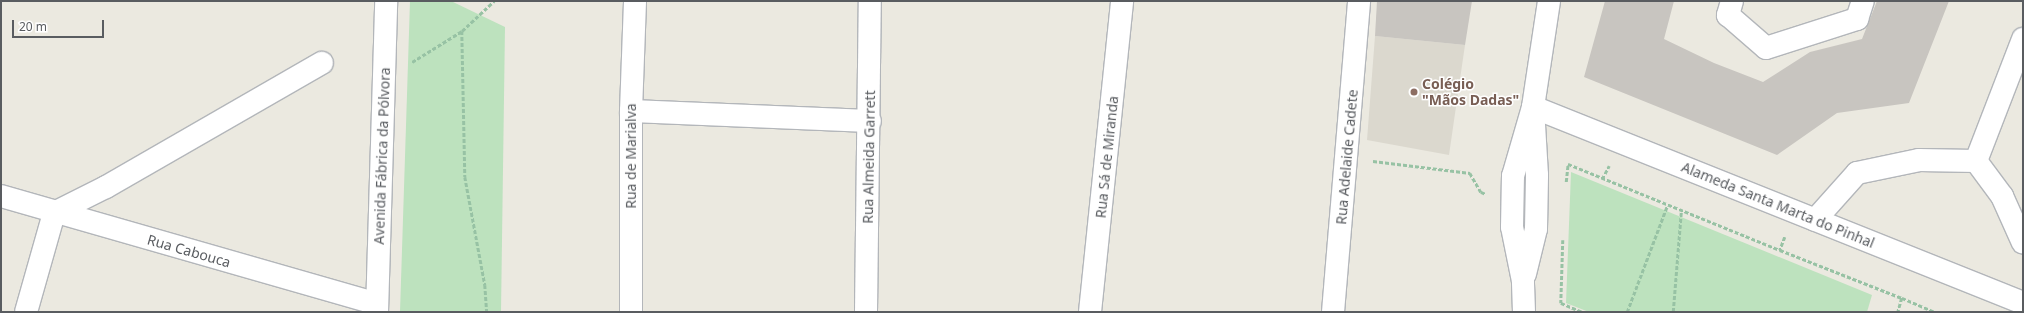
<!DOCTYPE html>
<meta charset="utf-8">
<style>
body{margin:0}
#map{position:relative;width:2024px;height:313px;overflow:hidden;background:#ebe9e0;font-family:"Noto Sans",sans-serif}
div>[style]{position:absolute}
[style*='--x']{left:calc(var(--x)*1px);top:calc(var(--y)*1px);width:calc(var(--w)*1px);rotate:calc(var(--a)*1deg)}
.education>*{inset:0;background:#dbd8ce}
.green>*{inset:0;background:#bde2be}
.building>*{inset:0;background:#c8c5c0}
.path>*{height:2.5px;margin-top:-1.25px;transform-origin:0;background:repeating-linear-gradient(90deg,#97c2a4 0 4px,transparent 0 6px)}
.roads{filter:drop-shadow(1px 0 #b3b6ba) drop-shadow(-1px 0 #b3b6ba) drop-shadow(0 1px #b3b6ba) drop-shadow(0 -1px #b3b6ba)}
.street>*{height:22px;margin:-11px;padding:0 11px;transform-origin:11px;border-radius:11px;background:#fff}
.secondary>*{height:22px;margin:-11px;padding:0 11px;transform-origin:11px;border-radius:11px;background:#fff}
.dots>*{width:11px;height:11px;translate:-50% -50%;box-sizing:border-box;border:2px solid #fff;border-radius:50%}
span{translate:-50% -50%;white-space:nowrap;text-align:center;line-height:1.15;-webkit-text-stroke:3px #fff;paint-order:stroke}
.education-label{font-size:14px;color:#785e54;font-weight:700}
.left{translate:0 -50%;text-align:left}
.street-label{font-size:14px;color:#595c60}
.frame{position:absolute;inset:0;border:2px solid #595c60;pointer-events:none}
.scale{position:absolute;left:12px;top:20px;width:92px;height:18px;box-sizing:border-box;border:2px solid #595c60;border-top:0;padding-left:5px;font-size:12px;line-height:14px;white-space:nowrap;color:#595c60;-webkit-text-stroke:3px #fff;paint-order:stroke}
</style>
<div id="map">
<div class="education">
<div style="clip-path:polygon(1375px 36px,1465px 45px,1449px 155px,1367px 140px)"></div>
</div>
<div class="green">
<div style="clip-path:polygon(410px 1px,451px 1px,505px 27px,501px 312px,400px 312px)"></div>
<div style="clip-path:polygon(1571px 172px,1872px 295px,1867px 312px,1589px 312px,1566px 303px)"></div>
</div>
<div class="building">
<div style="clip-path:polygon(1377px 1px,1472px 1px,1465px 45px,1375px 36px)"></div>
<div style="clip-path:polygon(1605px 1px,1674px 1px,1664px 39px,1714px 63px,1763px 82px,1810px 52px,1862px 39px,1877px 1px,1949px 1px,1909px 103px,1837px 113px,1777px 155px,1584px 77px)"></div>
</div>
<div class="path">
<div style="--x:462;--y:31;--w:146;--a:88.8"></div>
<div style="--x:465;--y:177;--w:110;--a:79.5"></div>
<div style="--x:485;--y:285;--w:27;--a:86"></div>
<div style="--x:412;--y:62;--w:59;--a:-31.8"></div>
<div style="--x:462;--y:31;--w:44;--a:-43.2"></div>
<div style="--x:1373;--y:161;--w:98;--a:7.1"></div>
<div style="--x:1470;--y:173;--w:22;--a:60"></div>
<div style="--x:1481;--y:192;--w:5;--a:22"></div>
<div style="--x:1602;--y:179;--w:15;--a:-62"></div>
<div style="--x:1566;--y:182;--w:18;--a:-84"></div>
<div style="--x:1568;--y:164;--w:229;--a:22.1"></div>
<div style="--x:1785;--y:237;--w:14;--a:111"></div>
<div style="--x:1780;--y:250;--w:131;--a:21.5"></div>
<div style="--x:1902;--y:298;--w:15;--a:106"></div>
<div style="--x:1563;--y:240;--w:63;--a:91.8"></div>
<div style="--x:1561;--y:303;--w:23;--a:23"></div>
<div style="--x:1902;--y:298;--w:36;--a:23"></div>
<div style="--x:1627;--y:312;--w:113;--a:-69.3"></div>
<div style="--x:1673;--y:312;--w:100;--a:-85.4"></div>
</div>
<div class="roads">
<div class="street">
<div style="--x:1732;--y:1;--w:15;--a:106"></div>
<div style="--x:1728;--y:15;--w:50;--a:41"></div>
<div style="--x:1766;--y:48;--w:96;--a:-17.7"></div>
<div style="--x:1857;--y:19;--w:19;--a:-72"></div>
<div style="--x:1533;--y:107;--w:528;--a:21.8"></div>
<div style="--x:631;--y:111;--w:239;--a:2.4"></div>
<div style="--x:1976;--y:161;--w:44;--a:53.4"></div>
<div style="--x:2002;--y:196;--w:51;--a:65.9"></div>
<div style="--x:1;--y:196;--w:391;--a:16"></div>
<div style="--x:1815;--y:220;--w:63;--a:-48.2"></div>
<div style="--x:1857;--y:173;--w:63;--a:-11.8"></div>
<div style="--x:1919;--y:160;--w:57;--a:1"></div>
<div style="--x:1976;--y:161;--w:131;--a:-68.9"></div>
<div style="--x:26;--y:312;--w:103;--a:-74.2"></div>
<div style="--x:54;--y:213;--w:58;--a:-26.6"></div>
<div style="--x:106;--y:187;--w:249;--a:-29.9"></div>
<div style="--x:631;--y:312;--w:201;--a:-90"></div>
<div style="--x:631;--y:111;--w:110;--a:-87.9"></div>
<div style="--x:866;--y:312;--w:311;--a:-89.3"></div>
<div style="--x:1090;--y:312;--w:313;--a:-84.1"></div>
<div style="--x:1333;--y:312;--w:312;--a:-85.2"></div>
</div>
<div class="secondary">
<div style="--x:1525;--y:274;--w:46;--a:-76.3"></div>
<div style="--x:1536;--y:229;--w:54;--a:-88.9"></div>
<div style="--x:1537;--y:175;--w:51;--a:-93.4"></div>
<div style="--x:377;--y:312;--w:311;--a:-88.3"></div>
<div style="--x:1524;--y:312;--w:31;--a:-92"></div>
<div style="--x:1523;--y:281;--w:55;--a:-101.5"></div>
<div style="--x:1512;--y:227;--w:51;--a:-88.9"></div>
<div style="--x:1513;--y:176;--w:72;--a:-73.8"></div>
<div style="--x:1533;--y:107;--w:107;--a:-81.4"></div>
</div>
</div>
<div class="dots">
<div style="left:1414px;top:92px;background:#8d6e63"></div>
</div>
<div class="education-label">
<span class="left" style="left:1422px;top:92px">Colégio<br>"Mãos Dadas"</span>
</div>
<div class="street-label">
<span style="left:382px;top:156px;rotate:-88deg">Avenida Fábrica da Pólvora</span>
<span style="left:631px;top:156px;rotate:-90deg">Rua de Marialva</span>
<span style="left:869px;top:157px;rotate:-89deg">Rua Almeida Garrett</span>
<span style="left:1107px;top:157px;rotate:-84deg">Rua Sá de Miranda</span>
<span style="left:1347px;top:157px;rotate:-85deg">Rua Adelaide Cadete</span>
<span style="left:1778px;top:205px;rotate:22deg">Alameda Santa Marta do Pinhal</span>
<span style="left:189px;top:251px;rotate:16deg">Rua Cabouca</span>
</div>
<div class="frame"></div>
<div class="scale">20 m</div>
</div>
